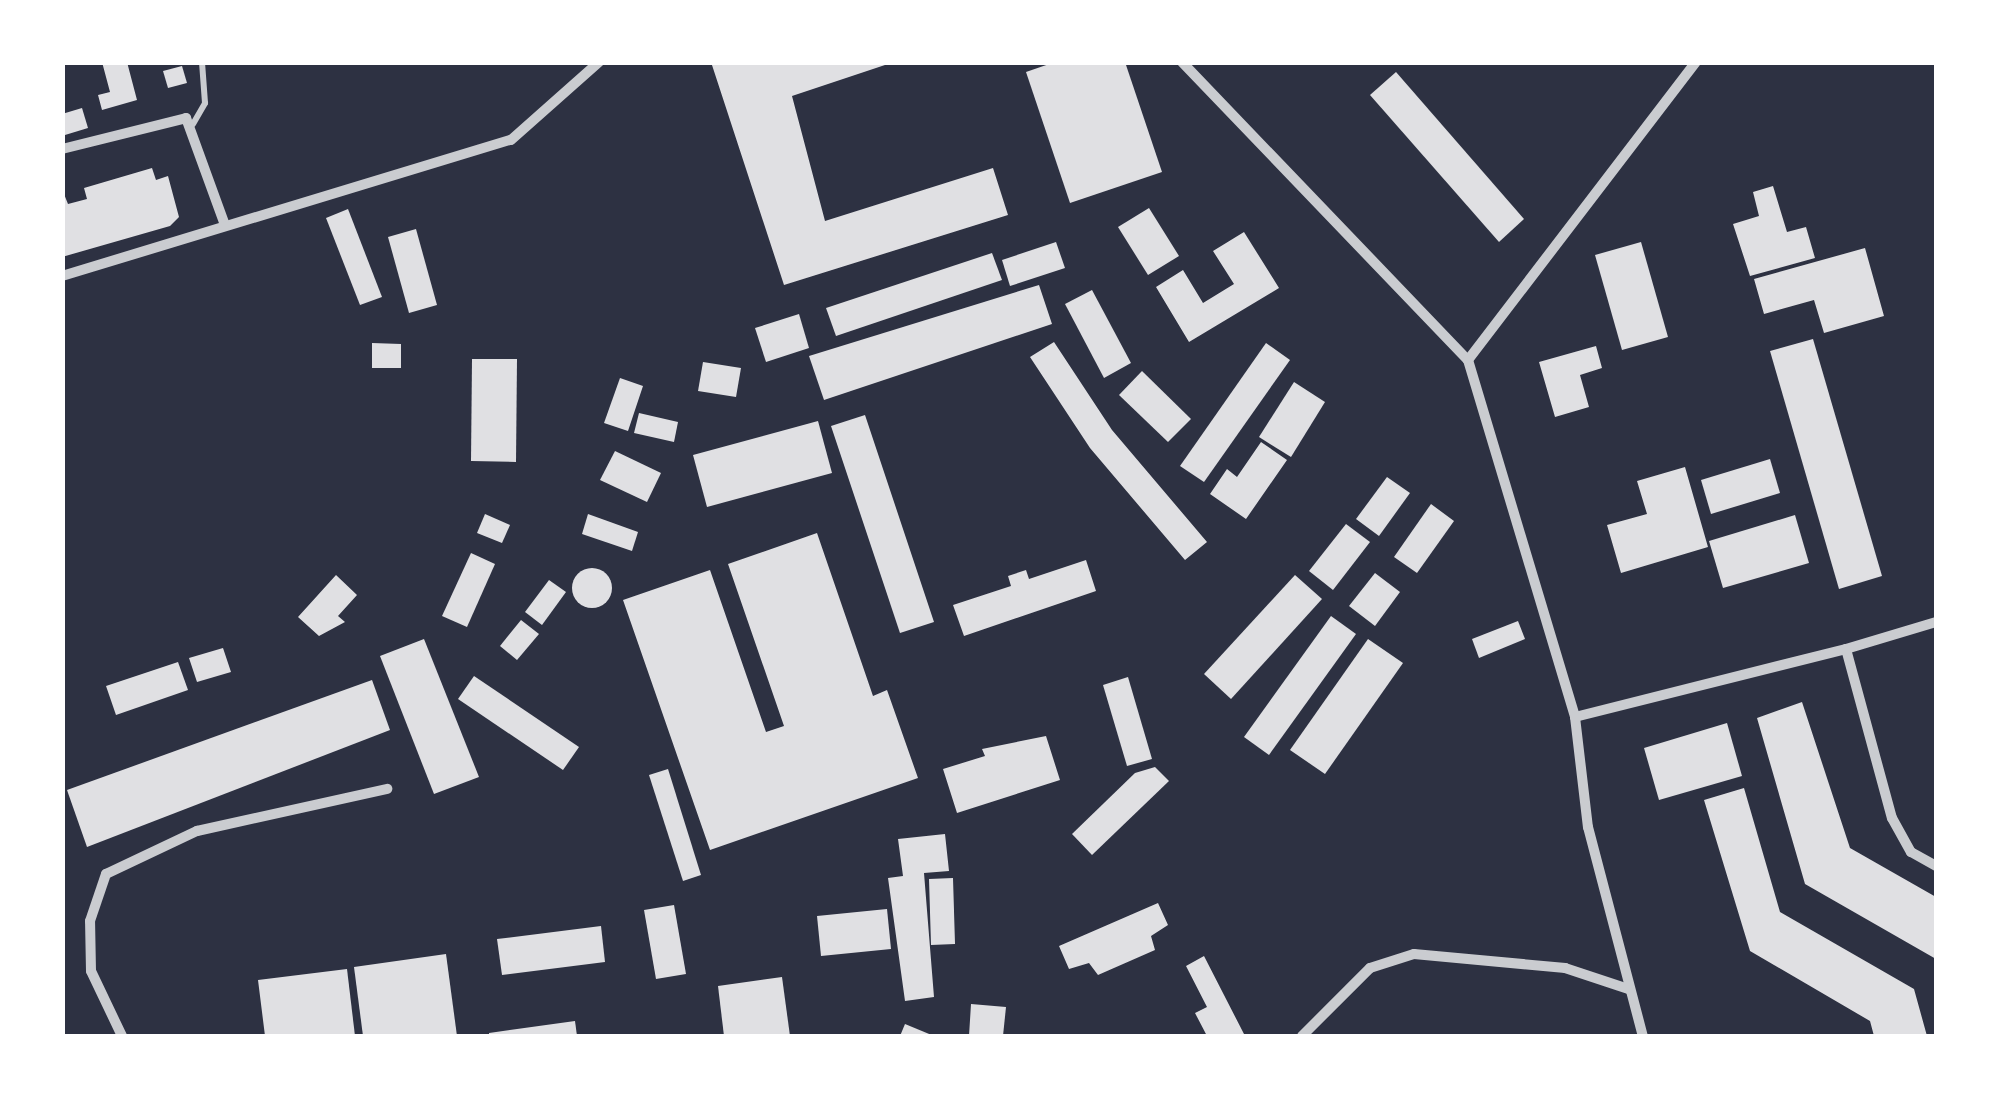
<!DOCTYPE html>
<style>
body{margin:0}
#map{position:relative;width:1999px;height:1099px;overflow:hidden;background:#2d3142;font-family:"Times New Roman",serif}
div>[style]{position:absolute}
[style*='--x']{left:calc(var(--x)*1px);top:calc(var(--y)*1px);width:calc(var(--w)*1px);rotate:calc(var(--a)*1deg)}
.building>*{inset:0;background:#e0e0e3}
.round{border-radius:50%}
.service>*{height:6px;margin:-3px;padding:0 3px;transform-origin:3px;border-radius:3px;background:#caccd0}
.minor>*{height:10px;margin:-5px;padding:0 5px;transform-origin:5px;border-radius:5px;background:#caccd0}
span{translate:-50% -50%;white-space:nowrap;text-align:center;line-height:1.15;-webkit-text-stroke:10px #fff;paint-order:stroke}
.frame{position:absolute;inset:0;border:65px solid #fff;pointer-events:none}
</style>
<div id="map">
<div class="building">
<div style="clip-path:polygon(102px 62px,127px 62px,137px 100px,102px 110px,98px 95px,110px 92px)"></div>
<div style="clip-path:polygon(711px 62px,894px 62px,792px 96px,825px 221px,993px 168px,1008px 215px,784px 285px)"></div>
<div style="clip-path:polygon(1055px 62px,1125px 62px,1162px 172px,1070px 203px,1026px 72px)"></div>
<div style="clip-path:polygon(182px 66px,187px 83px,168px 88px,163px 71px)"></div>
<div style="clip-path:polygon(1396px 72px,1524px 219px,1499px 242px,1370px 95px)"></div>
<div style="clip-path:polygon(82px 108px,88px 128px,65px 135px,62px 114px)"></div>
<div style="clip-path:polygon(152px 168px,156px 180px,168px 176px,179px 217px,170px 226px,62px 257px,62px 189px,68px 204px,87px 199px,84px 188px)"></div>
<div style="clip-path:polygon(1773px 186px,1787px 232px,1806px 227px,1815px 258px,1750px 276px,1733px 224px,1759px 216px,1753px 192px)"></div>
<div style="clip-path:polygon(1149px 208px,1179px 256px,1148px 275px,1118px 227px)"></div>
<div style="clip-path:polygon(348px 209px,382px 297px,360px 305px,326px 218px)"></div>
<div style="clip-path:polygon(416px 229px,437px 305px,409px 313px,388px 237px)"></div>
<div style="clip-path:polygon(1244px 232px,1279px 288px,1189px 342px,1156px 287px,1183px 270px,1203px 303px,1234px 284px,1213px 251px)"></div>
<div style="clip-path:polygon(1056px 242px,1065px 268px,1010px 286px,1002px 260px)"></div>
<div style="clip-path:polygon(1641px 242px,1668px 337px,1622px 350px,1595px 255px)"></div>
<div style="clip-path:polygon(1865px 248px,1884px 316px,1824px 333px,1814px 300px,1764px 314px,1754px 279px)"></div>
<div style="clip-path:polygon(992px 253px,1002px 280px,836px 336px,826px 308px)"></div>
<div style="clip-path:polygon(1039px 285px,1052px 324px,824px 400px,809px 356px)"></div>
<div style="clip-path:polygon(1092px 290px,1131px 363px,1104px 378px,1065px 304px)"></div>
<div style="clip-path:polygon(799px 314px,809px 348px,766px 362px,755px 328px)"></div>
<div style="clip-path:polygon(1813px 339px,1882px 576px,1839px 589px,1770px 351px)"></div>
<div style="clip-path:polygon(1054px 342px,1112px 430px,1207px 542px,1185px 560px,1090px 448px,1030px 357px)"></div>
<div style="clip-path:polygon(372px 343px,401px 344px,401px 368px,372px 368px)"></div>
<div style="clip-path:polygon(1266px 343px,1290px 360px,1204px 482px,1180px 466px)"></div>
<div style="clip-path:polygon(1596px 346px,1602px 368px,1580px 375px,1589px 407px,1555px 417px,1539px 362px)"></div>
<div style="clip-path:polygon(472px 359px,517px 359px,516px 462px,471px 461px)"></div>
<div style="clip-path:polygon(703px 362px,741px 368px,736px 397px,698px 391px)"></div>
<div style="clip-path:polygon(1142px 371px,1191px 419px,1168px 442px,1119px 395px)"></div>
<div style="clip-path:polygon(620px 378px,643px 386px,628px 431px,604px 423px)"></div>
<div style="clip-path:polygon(1294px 382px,1325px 402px,1291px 457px,1259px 437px)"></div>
<div style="clip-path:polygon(639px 413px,678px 422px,674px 442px,634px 433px)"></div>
<div style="clip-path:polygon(865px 415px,934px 622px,900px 633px,831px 426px)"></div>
<div style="clip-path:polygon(818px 421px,832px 473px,707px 507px,693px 455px)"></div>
<div style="clip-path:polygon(1261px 442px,1287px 460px,1246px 519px,1210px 494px,1227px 469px,1237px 477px)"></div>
<div style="clip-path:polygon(615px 451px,661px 473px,647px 502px,600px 480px)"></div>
<div style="clip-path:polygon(1770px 459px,1780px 493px,1711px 514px,1701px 480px)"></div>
<div style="clip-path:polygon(1685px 467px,1708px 547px,1621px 573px,1607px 525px,1647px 514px,1637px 481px)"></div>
<div style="clip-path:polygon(1387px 477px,1410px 493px,1379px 536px,1356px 519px)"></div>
<div style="clip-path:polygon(1431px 504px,1454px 521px,1417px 573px,1394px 557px)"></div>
<div style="clip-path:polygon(485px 514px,510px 525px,502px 543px,477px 533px)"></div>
<div style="clip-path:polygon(588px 514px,638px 532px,632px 551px,582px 534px)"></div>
<div style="clip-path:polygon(1795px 515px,1809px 563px,1723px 588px,1709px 541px)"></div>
<div style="clip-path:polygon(1346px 524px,1370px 542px,1333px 590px,1309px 571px)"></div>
<div style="clip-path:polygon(817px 533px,873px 696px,887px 690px,918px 778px,710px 850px,623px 600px,710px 570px,766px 732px,784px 726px,728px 564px)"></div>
<div style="clip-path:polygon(471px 553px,495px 564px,467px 627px,442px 616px)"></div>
<div style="clip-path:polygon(1086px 560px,1096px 591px,964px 636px,953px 605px,1011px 586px,1008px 576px,1026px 570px,1029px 579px)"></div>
<div class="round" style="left:572px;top:568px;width:40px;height:40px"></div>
<div style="clip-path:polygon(1375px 573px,1400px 592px,1375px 626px,1349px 606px)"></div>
<div style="clip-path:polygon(336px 575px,357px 595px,338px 616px,345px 622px,319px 636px,298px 617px)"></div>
<div style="clip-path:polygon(1295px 575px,1322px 599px,1231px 699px,1204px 674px)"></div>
<div style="clip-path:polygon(549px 580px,566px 592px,542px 625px,525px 612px)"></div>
<div style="clip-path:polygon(1331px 616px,1356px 634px,1269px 755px,1244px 737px)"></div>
<div style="clip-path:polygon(521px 620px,539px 634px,517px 660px,500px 646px)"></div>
<div style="clip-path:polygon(1518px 621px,1525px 639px,1479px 658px,1472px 639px)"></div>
<div style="clip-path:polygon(424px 639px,479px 777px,434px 794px,380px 656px)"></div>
<div style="clip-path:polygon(1368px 639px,1403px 663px,1325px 774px,1290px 750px)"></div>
<div style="clip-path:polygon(223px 648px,231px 672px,197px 682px,189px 658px)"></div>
<div style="clip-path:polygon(178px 662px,188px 690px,116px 715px,106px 686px)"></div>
<div style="clip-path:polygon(474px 676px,579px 747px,563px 770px,458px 699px)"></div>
<div style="clip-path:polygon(1128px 677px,1152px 759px,1127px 766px,1103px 685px)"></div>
<div style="clip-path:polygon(372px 680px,390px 730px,87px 847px,67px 790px)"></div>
<div style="clip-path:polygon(1802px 702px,1850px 848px,1936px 897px,1936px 959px,1805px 884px,1757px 718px)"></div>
<div style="clip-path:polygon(1727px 723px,1742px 776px,1659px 800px,1644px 748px)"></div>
<div style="clip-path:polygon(1046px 736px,1060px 780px,957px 813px,943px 769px,985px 756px,982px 749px)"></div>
<div style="clip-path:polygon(1155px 767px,1169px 781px,1092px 855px,1072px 834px,1135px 773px)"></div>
<div style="clip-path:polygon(668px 769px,701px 875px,683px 881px,649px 775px)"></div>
<div style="clip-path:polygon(1744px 788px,1780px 912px,1914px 989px,1927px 1036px,1874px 1036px,1870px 1021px,1750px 951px,1704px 800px)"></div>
<div style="clip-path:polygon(945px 834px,949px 871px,924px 873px,934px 997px,905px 1001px,888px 878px,903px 876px,898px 839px)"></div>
<div style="clip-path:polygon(953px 878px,955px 944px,931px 945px,929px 879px)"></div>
<div style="clip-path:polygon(1158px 903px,1168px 925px,1151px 936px,1155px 950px,1098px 975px,1089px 963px,1069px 969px,1059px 946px)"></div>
<div style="clip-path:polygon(674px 905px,686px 974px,656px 979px,644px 910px)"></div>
<div style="clip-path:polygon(887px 909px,891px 949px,821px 956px,817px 916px)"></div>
<div style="clip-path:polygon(601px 926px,605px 962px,502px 975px,497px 939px)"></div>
<div style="clip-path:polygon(446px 954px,457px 1036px,363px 1036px,354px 967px)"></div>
<div style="clip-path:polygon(1204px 956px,1244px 1034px,1238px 1036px,1207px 1036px,1195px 1013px,1207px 1007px,1186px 966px)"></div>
<div style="clip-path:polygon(347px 969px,355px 1036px,265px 1036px,258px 980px)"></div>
<div style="clip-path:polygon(782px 977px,790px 1036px,724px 1036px,718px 986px)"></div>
<div style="clip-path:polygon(971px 1004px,1006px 1007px,1003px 1036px,969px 1036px)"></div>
<div style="clip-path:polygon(575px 1021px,577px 1036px,489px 1036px,489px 1033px)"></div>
<div style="clip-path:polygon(905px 1024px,934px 1036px,900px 1036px)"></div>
</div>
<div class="service">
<div style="--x:193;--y:124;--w:24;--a:-60"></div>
<div style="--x:205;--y:103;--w:41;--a:-94.2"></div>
</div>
<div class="minor">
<div style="--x:1182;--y:62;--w:413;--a:46.2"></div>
<div style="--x:1468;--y:360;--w:373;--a:73.3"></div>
<div style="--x:1575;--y:717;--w:111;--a:83.3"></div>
<div style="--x:1588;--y:827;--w:216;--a:75.3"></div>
<div style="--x:62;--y:149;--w:128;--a:-14"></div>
<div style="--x:186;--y:118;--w:114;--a:70"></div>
<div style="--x:62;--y:276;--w:469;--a:-16.9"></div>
<div style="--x:511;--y:140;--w:118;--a:-41.6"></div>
<div style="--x:1468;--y:360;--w:375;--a:-52.6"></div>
<div style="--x:1846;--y:649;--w:94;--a:-16.7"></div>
<div style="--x:1575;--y:717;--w:279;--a:-14.1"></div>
<div style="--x:1846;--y:649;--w:175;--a:74.8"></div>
<div style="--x:1892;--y:818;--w:39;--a:61"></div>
<div style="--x:1911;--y:852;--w:29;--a:29"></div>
<div style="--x:122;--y:1036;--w:72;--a:-115.5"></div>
<div style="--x:91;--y:971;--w:50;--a:-91.1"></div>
<div style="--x:90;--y:921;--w:50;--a:-71.2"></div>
<div style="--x:106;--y:874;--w:101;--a:-25.3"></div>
<div style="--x:197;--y:831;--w:195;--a:-12.5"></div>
<div style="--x:1302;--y:1036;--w:96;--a:-45"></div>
<div style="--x:1370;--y:968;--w:46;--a:-17.7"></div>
<div style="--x:1414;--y:954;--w:152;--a:5.3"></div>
<div style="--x:1565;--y:968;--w:66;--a:18.4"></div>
</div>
<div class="frame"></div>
</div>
